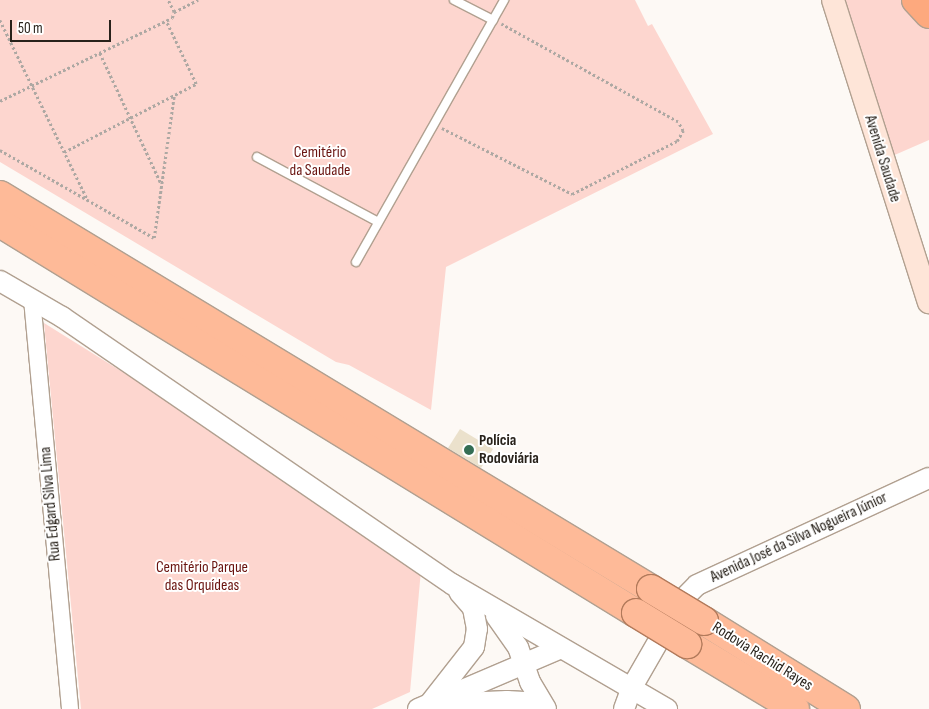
<!DOCTYPE html>
<meta charset="utf-8">
<style>
body{margin:0}
#map{position:relative;width:929px;height:709px;overflow:hidden;background:#fdf9f5;font-family:"Sofia Sans Condensed",sans-serif}
div>[style]{position:absolute}
[style*='--x']{left:calc(var(--x)*1px);top:calc(var(--y)*1px);width:calc(var(--w)*1px);rotate:calc(var(--a)*1deg)}
.green>*{inset:0;background:#fdd6cf}
.building>*{inset:0;background:#ebe1cc}
.path>*{height:2.5px;margin-top:-1.25px;transform-origin:0;background:repeating-linear-gradient(90deg,#ada8a3 0 2.5px,transparent 0 5px)}
.roads{filter:drop-shadow(1px 0 #b1a090) drop-shadow(-1px 0 #b1a090) drop-shadow(0 1px #b1a090) drop-shadow(0 -1px #b1a090)}
.service>*{height:8px;margin:-4px;padding:0 4px;transform-origin:4px;border-radius:4px;background:#fff}
.minor>*{height:16px;margin:-8px;padding:0 8px;transform-origin:8px;border-radius:8px;background:#fff}
.tertiary>*{height:20px;margin:-10px;padding:0 10px;transform-origin:10px;border-radius:10px;background:#fff}
.secondary>*{height:22px;margin:-11px;padding:0 11px;transform-origin:11px;border-radius:11px;background:#fee5d8}
.trunk>*{height:28px;margin:-14px;padding:0 14px;transform-origin:14px;border-radius:14px;background:#feba98}
.motorway>*{height:28px;margin:-14px;padding:0 14px;transform-origin:14px;border-radius:14px;background:#fda97e}
.bridges{filter:drop-shadow(1px 0 #b27a5b) drop-shadow(-1px 0 #b27a5b) drop-shadow(0 1px #b27a5b) drop-shadow(0 -1px #b27a5b)}
.trunk-bridge>*{height:28px;margin:-14px;padding:0 14px;transform-origin:14px;border-radius:14px;background:#feba98}
.dots>*{width:14px;height:14px;translate:-50% -50%;box-sizing:border-box;border:2px solid #fff;border-radius:50%}
span{translate:-50% -50%;white-space:nowrap;text-align:center;line-height:1.15;-webkit-text-stroke:4px #fff;paint-order:stroke}
.park-label{font-size:16px;color:#6a1410}
.street-label{font-size:16px;color:#28221b}
.poi-label{font-size:16px;color:#28221b;font-weight:700}
.left{translate:0 -50%;text-align:left}
.scale{position:absolute;left:10px;top:20px;width:101px;height:22px;box-sizing:border-box;border:2px solid #28221b;border-top:0;padding-left:6px;font-size:15px;line-height:18px;white-space:nowrap;color:#28221b;-webkit-text-stroke:4px #fff;paint-order:stroke}
</style>
<div id="map">
<div class="green">
<div style="clip-path:polygon(0 0,635px 0,648px 26px,652px 24px,713px 134px,446px 267px,431px 410px,349px 365px,336px 362px,0 162px)"></div>
<div style="clip-path:polygon(840px 0,904px 0,929px 27px,929px 140px,890px 157px)"></div>
<div style="clip-path:polygon(44px 323px,422px 559px,410px 692px,372px 709px,81px 709px)"></div>
</div>
<div class="building">
<div style="clip-path:polygon(460px 429px,493px 449px,481px 468px,448px 448px)"></div>
</div>
<div class="path">
<div style="--x:174;--y:12;--w:27;--a:-27"></div>
<div style="--x:0;--y:20;--w:198;--a:64"></div>
<div style="--x:100;--y:53;--w:144;--a:64.9"></div>
<div style="--x:0;--y:101;--w:191;--a:-25.8"></div>
<div style="--x:172;--y:18;--w:6;--a:-72"></div>
<div style="--x:174;--y:12;--w:13;--a:-117"></div>
<div style="--x:442;--y:128;--w:146;--a:26.9"></div>
<div style="--x:572;--y:194;--w:118;--a:-26.8"></div>
<div style="--x:677;--y:141;--w:12;--a:-59"></div>
<div style="--x:683;--y:131;--w:10;--a:-119"></div>
<div style="--x:678;--y:122;--w:202;--a:-151"></div>
<div style="--x:0;--y:150;--w:177;--a:29.7"></div>
<div style="--x:154;--y:238;--w:143;--a:-82"></div>
<div style="--x:64;--y:152;--w:148;--a:-27.3"></div>
<div style="--x:196;--y:84;--w:70;--a:-115.5"></div>
</div>
<div class="roads">
<div class="service">
<div style="--x:454;--y:0;--w:44;--a:27.1"></div>
<div style="--x:257;--y:157;--w:137;--a:28.2"></div>
<div style="--x:356;--y:262;--w:301;--a:-60.5"></div>
</div>
<div class="minor">
<div style="--x:32;--y:299;--w:412;--a:84.7"></div>
</div>
<div class="tertiary">
<div style="--x:0;--y:281;--w:72;--a:30.1"></div>
<div style="--x:62;--y:317;--w:473;--a:34.4"></div>
<div style="--x:452;--y:584;--w:249;--a:30.2"></div>
<div style="--x:496;--y:616;--w:38;--a:55"></div>
<div style="--x:518;--y:647;--w:37;--a:71"></div>
<div style="--x:530;--y:682;--w:31;--a:59"></div>
<div style="--x:431;--y:702;--w:70;--a:-52"></div>
<div style="--x:474;--y:647;--w:18;--a:-81"></div>
<div style="--x:477;--y:629;--w:21;--a:-101"></div>
<div style="--x:473;--y:608;--w:21;--a:-131"></div>
<div style="--x:442;--y:704;--w:65;--a:-2.6"></div>
<div style="--x:507;--y:701;--w:17;--a:3"></div>
<div style="--x:524;--y:702;--w:18;--a:22"></div>
<div style="--x:418;--y:709;--w:153;--a:-23.1"></div>
<div style="--x:624;--y:709;--w:23;--a:-70"></div>
<div style="--x:632;--y:687;--w:100;--a:-60.1"></div>
<div style="--x:682;--y:600;--w:21;--a:-45"></div>
<div style="--x:697;--y:585;--w:255;--a:-24.8"></div>
</div>
<div class="secondary">
<div style="--x:833;--y:0;--w:317;--a:72.4"></div>
</div>
<div class="trunk">
<div style="--x:0;--y:195;--w:761;--a:31.18"></div>
<div style="--x:0;--y:223;--w:746;--a:31.52"></div>
<div style="--x:704;--y:621;--w:167;--a:31.8"></div>
<div style="--x:687;--y:644;--w:126;--a:31"></div>
</div>
<div class="motorway">
<div style="--x:916;--y:0;--w:19;--a:47"></div>
</div>
</div>
<div class="bridges">
<div class="trunk-bridge">
<div style="--x:651;--y:589;--w:62;--a:31.1"></div>
<div style="--x:636;--y:613;--w:60;--a:31.3"></div>
</div>
</div>
<div class="dots">
<div style="left:469px;top:450px;background:#346d54"></div>
</div>
<div class="park-label">
<span style="left:320px;top:162px">Cemitério<br>da Saudade</span>
<span style="left:202px;top:577px">Cemitério Parque<br>das Orquídeas</span>
</div>
<div class="street-label">
<span style="left:882px;top:159px;rotate:73deg">Avenida Saudade</span>
<span style="left:51px;top:504px;rotate:-95deg">Rua Edgard Silva Lima</span>
<span style="left:799px;top:538px;rotate:-25deg">Avenida José da Silva Nogueira Júnior</span>
<span style="left:762px;top:657px;rotate:32deg">Rodovia Rachid Rayes</span>
</div>
<div class="poi-label">
<span class="left" style="left:479px;top:450px">Polícia<br>Rodoviária</span>
</div>
<div class="scale">50 m</div>
</div>
